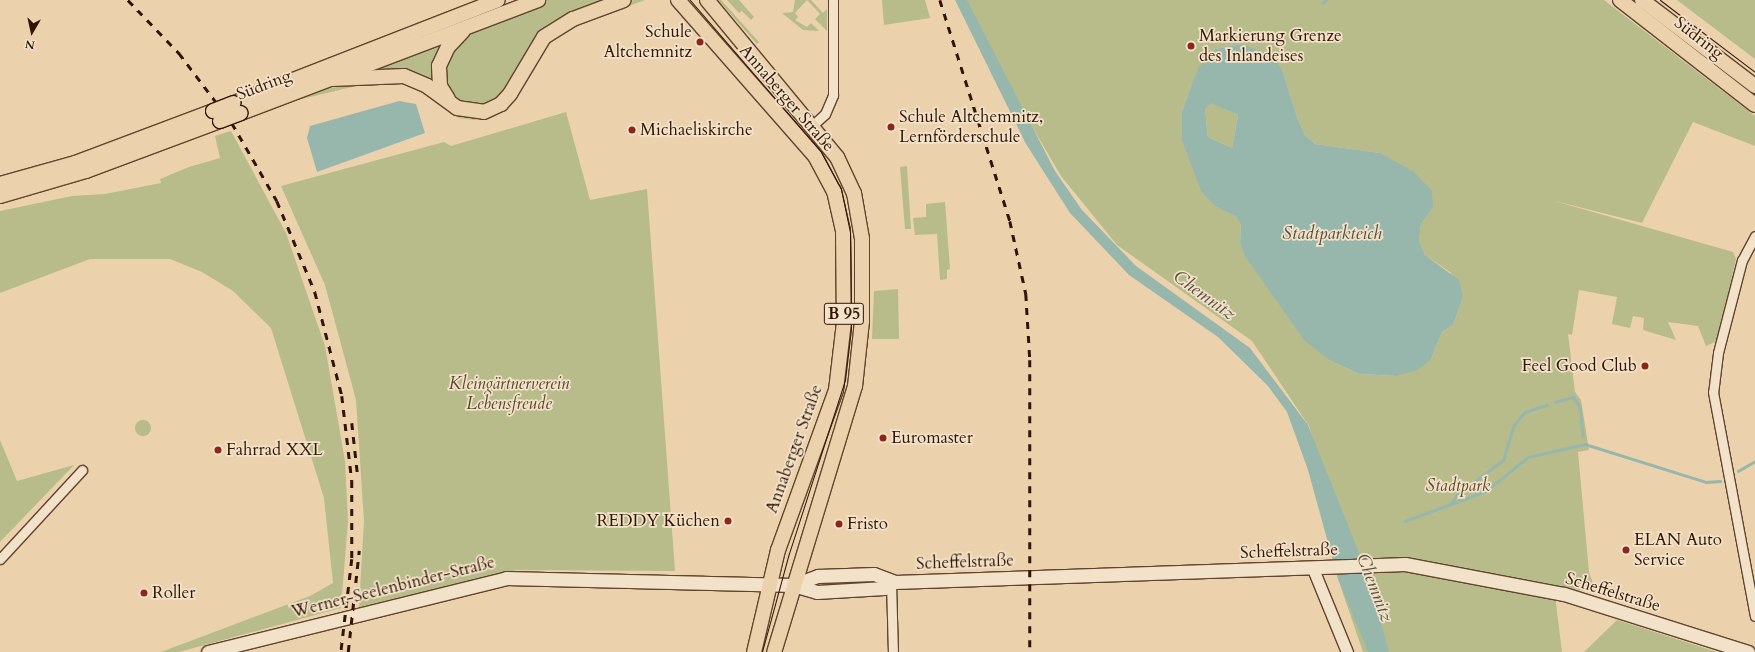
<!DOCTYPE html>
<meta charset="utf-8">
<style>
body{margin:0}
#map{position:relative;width:1755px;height:652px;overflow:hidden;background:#ebd2ad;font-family:Cardo,serif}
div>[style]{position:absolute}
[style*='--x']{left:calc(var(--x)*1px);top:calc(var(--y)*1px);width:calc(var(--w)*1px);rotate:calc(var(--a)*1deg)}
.green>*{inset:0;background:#b7bc8a}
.round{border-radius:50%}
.water>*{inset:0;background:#98b7ac}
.stream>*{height:2.5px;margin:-1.25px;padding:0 1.25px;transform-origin:1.25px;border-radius:1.25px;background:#98b7ac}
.roads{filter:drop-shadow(1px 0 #61442c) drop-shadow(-1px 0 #61442c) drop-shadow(0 1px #61442c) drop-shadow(0 -1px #61442c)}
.minor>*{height:9px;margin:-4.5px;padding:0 4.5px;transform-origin:4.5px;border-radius:4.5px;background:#f2e2ca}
.tertiary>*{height:11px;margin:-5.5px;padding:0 5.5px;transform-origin:5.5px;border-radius:5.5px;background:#f2e2ca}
.secondary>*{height:13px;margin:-6.5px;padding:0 6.5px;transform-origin:6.5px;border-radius:6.5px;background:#f2e2ca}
.primary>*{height:14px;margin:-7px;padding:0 7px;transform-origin:7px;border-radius:7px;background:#ebd2ad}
.tram>*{height:1px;margin:-0.5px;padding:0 0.5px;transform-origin:0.5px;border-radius:0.5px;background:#331401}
.rail>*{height:2.5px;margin-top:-1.25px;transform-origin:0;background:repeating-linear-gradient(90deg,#331401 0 7px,transparent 0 14px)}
.bridges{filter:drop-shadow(1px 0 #331401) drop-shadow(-1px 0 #331401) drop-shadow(0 1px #331401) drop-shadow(0 -1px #331401)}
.primary-bridge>*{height:14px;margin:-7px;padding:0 7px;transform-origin:7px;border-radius:7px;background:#ebd2ad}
.dots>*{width:11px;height:11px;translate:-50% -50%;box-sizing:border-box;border:2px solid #f2e2ca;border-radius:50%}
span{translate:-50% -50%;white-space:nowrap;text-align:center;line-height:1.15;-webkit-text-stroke:3.5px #f2e2ca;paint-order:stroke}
.shield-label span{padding:1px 3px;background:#f2e2ca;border:1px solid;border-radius:3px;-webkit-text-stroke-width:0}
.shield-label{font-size:16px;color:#331401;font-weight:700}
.poi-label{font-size:17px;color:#331401}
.right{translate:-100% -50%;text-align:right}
.left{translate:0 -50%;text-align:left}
.street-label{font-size:17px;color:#331401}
.park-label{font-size:17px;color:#5b462a;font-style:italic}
.water-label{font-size:18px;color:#564d3d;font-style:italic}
.north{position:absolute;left:12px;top:12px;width:40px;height:40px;-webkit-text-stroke:3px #f2e2ca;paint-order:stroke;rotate:189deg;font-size:11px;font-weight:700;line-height:16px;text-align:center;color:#331401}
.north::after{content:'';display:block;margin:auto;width:14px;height:18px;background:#331401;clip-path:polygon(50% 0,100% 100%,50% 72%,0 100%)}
</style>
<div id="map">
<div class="green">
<div style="clip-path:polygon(538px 0,624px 0,558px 26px,510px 94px,479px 113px,415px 80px,332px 79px)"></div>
<div style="clip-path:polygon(634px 0,645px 0,575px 26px,552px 39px,514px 99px,502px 111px,491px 118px,475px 120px,459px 118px,449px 112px,416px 86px,386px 79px,272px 106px,331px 88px,391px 78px,407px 81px,426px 89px,458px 115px,487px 117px,510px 102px,550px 37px,573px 22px)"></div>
<div style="clip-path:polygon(718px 0,721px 0,759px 42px,757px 44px)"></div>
<div style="clip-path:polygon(727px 0,739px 0,754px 17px,751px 20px,742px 11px,739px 13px)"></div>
<div style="clip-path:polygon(795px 0,811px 0,823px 13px,827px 9px,827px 31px,815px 19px,820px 14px,807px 0,795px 13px,798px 17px,795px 20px,807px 27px,811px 23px,819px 31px,803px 30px,782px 13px,793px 12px)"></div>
<div style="clip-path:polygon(882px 0,925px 0,930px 18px,884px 25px)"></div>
<div style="clip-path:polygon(evenodd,965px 0,1604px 0,1755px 116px,1755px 146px,1693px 122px,1642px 223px,1551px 200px,1733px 252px,1736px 259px,1719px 335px,1715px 342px,1706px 346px,1698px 326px,1668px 322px,1676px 340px,1643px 330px,1644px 318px,1633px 316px,1630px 328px,1612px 324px,1617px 297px,1579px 290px,1572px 335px,1568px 334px,1575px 392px,1581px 400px,1589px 450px,1578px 452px,1589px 572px,1596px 592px,1554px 587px,1562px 652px,1363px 652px,1337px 576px,1352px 560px,1309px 426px,1252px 341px,1117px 245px,1061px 176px,980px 38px,965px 0,1241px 44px,1282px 69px,1298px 120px,1305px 135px,1315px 144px,1380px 153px,1433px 208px,1421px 224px,1419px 240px,1425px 255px,1450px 272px,1463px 297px,1453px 325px,1442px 332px,1431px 359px,1396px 376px,1359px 374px,1329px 360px,1240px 243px,1241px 225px,1236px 215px,1216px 207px,1182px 111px,1198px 69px,1215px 49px,1241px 44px)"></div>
<div style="clip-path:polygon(1677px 0,1755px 0,1755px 59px)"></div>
<div style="clip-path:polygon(1211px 102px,1238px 115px,1232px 148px,1208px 137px,1205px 110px)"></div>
<div style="clip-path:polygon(566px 112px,590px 200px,647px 189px,675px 571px,516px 570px,359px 607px,364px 521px,356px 400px,325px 285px,281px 186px,444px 142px,451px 146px)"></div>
<div style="clip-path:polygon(231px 131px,286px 233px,325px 346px,345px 461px,348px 521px,341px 608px,179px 652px,161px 652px,310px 596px,333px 583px,324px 498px,271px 328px,233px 291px,202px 272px,170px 259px,90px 259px,0 293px,0 211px,72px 196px,105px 194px,161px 183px,160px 179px,189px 167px,220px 158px,215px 136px)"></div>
<div style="clip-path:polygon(192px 139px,114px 169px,69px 184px,69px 181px)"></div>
<div style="clip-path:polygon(907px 166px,911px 229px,905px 229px,900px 167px)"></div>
<div style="clip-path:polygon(945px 202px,950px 269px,947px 270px,947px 279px,940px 280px,937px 234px,915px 235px,913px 218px,926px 217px,926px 204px)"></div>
<div style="clip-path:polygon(898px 289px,899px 339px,872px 339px,874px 291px)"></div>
<div class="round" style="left:135px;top:420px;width:16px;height:16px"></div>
<div style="clip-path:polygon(0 440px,17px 481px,74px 465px,0 542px)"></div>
<div style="clip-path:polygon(1617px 620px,1717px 652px,1584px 652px)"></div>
</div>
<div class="water">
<div style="clip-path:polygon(955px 0,967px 0,1055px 171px,1082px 210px,1136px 266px,1250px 348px,1308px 425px,1368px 575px,1389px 652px,1368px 652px,1338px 579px,1308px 470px,1287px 412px,1268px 386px,1218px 337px,1129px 275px,1070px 213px,1026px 144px)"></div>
<div style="clip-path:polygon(evenodd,1241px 44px,1269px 54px,1282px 69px,1298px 120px,1305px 135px,1315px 144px,1380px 153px,1414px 172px,1432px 191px,1433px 208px,1421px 224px,1419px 240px,1425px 255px,1459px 280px,1463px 297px,1453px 325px,1442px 332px,1431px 359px,1418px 370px,1396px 376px,1359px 374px,1329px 360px,1304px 340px,1245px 256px,1240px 243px,1241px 225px,1236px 216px,1216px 207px,1201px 191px,1182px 140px,1182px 111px,1198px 68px,1215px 49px,1241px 44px,1211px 103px,1238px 115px,1232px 148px,1208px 137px,1205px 110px,1211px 103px)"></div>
<div style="clip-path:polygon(399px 101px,416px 104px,425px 133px,317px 172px,307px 138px,310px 126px)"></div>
</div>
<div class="stream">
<div style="--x:1323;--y:3;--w:4;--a:-45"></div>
<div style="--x:1555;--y:402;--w:19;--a:-16"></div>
<div style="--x:1573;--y:397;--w:12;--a:55"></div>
<div style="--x:1580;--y:407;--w:29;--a:84"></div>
<div style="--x:1738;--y:471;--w:20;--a:-30"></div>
<div style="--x:1450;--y:505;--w:12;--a:-55"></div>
<div style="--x:1457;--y:495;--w:58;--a:-37.3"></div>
<div style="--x:1503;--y:460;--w:37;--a:-73"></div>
<div style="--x:1514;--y:425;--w:17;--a:-50"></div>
<div style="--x:1525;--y:412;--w:23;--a:-18"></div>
<div style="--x:1405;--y:521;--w:86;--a:-20.3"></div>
<div style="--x:1486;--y:491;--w:54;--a:-39"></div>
<div style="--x:1528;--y:457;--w:58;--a:-12.8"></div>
<div style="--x:1585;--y:444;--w:127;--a:17.4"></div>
<div style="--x:1706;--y:482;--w:14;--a:-4"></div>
</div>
<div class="roads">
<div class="minor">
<div style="--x:813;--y:125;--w:16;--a:-43"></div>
<div style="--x:825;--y:114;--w:21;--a:-67"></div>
<div style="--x:833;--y:95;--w:95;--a:-90"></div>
<div style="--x:1755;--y:236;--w:27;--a:118"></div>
<div style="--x:1742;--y:260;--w:96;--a:104.5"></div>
<div style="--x:1718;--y:353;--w:39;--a:97"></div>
<div style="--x:1713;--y:392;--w:228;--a:79.4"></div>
<div style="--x:0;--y:559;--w:121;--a:-47.3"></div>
<div style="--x:891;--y:582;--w:70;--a:88.4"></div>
</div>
<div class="tertiary">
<div style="--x:1313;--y:569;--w:90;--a:67.7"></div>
</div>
<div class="secondary">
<div style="--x:793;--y:585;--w:27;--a:-20"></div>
<div style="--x:818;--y:576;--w:56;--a:-2"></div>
<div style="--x:874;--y:574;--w:22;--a:21"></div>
<div style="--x:895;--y:582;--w:510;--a:-2.02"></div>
<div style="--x:1405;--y:564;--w:162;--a:10.7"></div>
<div style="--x:1564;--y:594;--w:193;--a:17.5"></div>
<div style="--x:208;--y:652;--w:307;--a:-13.9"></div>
<div style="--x:506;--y:578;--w:287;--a:1.4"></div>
<div style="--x:793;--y:585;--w:25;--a:16"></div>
<div style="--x:817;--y:592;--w:67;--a:-3.4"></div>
<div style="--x:884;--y:588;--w:9;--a:-41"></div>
</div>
<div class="primary">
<div style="--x:678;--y:0;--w:208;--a:48.7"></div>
<div style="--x:815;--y:156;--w:40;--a:62"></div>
<div style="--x:834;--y:191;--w:41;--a:77.3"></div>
<div style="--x:843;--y:231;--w:91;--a:89.4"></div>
<div style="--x:844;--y:322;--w:68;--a:96.7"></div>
<div style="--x:836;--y:390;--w:170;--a:109.9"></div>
<div style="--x:778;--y:550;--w:105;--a:103.2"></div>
<div style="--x:707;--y:0;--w:204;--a:50.4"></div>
<div style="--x:837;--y:157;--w:40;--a:65"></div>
<div style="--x:854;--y:193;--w:47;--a:80.1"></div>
<div style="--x:862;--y:239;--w:82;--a:90"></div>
<div style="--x:862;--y:321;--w:65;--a:96.1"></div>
<div style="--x:855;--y:386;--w:278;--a:106.9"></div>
<div style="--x:1620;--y:0;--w:171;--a:37.9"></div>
<div style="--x:1642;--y:0;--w:142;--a:37.3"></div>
<div style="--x:332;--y:79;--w:72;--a:-2.4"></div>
<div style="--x:404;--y:76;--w:25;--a:23"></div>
<div style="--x:427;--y:86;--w:37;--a:36"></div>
<div style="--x:457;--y:108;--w:27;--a:8"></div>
<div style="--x:484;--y:112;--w:19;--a:-25"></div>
<div style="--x:501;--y:104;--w:13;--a:-48"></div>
<div style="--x:510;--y:94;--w:66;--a:-59.2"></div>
<div style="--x:544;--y:37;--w:34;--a:-32"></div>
<div style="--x:573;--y:19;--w:54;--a:-20.4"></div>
<div style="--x:448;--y:99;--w:15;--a:-122"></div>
<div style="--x:440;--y:86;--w:20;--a:-93"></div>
<div style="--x:439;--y:66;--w:21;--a:-65"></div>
<div style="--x:448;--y:47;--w:22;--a:-47"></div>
<div style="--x:234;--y:103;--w:283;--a:-21.3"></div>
<div style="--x:241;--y:113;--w:318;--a:-20.8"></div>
<div style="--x:0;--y:184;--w:78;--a:-15.6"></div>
<div style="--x:75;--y:163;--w:147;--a:-20.6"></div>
<div style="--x:0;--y:196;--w:90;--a:-16.2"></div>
<div style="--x:86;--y:171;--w:143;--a:-20.5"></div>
</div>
</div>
<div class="tram">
<div style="--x:690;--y:0;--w:201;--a:49.2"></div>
<div style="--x:821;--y:152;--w:42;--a:61.6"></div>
<div style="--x:841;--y:189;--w:44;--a:78.2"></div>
<div style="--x:850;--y:232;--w:97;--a:89.4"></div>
<div style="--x:851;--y:329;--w:51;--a:96.7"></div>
<div style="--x:845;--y:380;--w:182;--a:107.9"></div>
<div style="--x:789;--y:553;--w:103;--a:105.3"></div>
<div style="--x:1660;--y:0;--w:119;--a:37.2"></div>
</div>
<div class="rail">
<div style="--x:128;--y:0;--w:74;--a:46.1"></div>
<div style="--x:179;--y:53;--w:88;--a:52.9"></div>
<div style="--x:232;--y:123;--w:90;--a:60"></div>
<div style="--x:277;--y:201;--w:99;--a:67.3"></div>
<div style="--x:315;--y:292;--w:107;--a:75.4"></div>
<div style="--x:342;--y:396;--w:86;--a:83.3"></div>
<div style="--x:352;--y:481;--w:78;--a:90"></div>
<div style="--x:352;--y:559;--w:94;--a:96.7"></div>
<div style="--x:940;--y:0;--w:232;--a:72.4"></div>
<div style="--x:1010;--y:221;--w:75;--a:77.6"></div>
<div style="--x:1026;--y:294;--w:66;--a:86.5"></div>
<div style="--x:1030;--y:360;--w:292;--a:90"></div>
<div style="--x:352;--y:423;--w:54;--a:83.7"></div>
<div style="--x:348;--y:652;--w:102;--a:-83.8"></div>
</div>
<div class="bridges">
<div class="primary-bridge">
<div style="--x:213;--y:111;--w:22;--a:-21"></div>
<div style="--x:220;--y:121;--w:22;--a:-21"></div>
</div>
</div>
<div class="dots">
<div style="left:700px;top:42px;background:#8f2418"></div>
<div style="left:1191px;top:46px;background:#8f2418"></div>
<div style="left:891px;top:127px;background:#8f2418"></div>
<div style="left:632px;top:130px;background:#8f2418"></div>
<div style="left:1645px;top:366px;background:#8f2418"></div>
<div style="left:883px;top:438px;background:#8f2418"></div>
<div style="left:218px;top:450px;background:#8f2418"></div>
<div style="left:728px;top:521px;background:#8f2418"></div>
<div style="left:839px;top:524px;background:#8f2418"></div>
<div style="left:1626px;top:550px;background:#8f2418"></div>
<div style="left:144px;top:593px;background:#8f2418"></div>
</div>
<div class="shield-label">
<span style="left:844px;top:314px">B 95</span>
</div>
<div class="poi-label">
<span class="right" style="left:692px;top:42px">Schule<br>Altchemnitz</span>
<span class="left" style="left:1199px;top:46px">Markierung Grenze<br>des Inlandeises</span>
<span class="left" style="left:899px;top:127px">Schule Altchemnitz,<br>Lernförderschule</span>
<span class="left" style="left:640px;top:130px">Michaeliskirche</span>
<span class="right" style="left:1637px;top:366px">Feel Good Club</span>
<span class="left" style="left:891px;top:438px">Euromaster</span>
<span class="left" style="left:226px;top:450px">Fahrrad XXL</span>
<span class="right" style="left:720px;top:521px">REDDY Küchen</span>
<span class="left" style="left:847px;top:524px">Fristo</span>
<span class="left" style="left:1634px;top:550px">ELAN Auto<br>Service</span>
<span class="left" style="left:152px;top:593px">Roller</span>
</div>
<div class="street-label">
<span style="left:1699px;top:38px;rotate:38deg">Südring</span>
<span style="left:264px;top:85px;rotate:-21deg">Südring</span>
<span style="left:787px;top:98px;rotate:49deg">Annaberger Straße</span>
<span style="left:794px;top:449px;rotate:-70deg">Annaberger Straße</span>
<span style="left:1289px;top:551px;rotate:-2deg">Scheffelstraße</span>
<span style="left:965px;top:562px;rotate:-2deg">Scheffelstraße</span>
<span style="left:393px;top:587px;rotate:-14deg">Werner-Seelenbinder-Straße</span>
<span style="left:1613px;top:592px;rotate:17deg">Scheffelstraße</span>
</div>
<div class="park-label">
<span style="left:509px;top:394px">Kleingärtnerverein<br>Lebensfreude</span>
<span style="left:1458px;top:486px">Stadtpark</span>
</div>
<div class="water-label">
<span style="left:1332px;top:234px">Stadtparkteich</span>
<span style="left:1204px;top:296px;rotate:36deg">Chemnitz</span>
<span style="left:1374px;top:588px;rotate:69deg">Chemnitz</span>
</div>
<div class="north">N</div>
</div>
